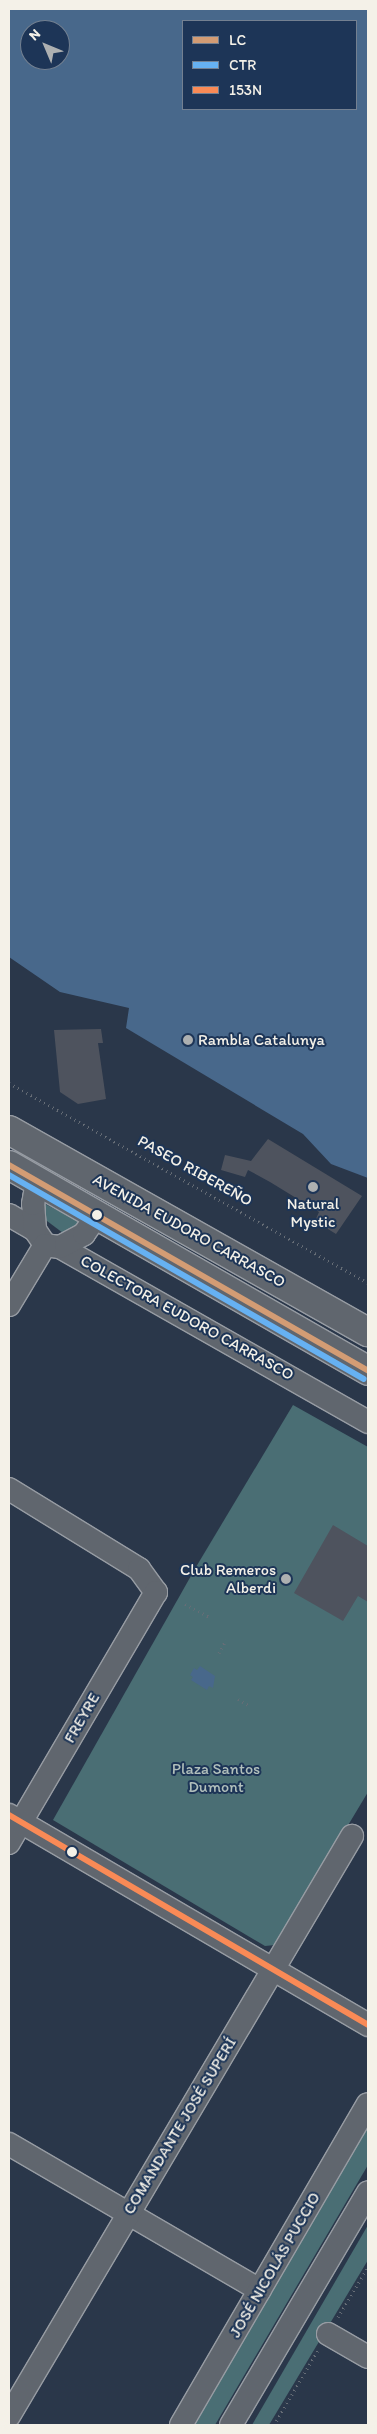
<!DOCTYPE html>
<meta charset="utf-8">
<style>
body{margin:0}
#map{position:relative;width:377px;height:2434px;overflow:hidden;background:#2a374a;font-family:Itim,sans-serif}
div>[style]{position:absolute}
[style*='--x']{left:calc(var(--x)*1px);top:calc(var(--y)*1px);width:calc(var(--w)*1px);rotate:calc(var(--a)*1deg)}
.green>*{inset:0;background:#4a6e74}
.water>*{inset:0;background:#48688b}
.building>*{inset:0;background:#4e535e}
.path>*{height:3px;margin-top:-1.5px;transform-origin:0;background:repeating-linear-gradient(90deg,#666d76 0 1px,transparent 0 5px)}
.roads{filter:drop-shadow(1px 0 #979ca3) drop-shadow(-1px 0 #979ca3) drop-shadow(0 1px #979ca3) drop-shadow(0 -1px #979ca3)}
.minor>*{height:22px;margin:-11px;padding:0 11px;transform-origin:11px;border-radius:11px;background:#60666e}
.major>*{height:28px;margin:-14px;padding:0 14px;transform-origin:14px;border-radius:14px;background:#60666e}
.bus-1>*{height:6px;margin:-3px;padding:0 3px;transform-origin:3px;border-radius:3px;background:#d39c74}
.bus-2>*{height:6px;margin:-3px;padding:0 3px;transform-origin:3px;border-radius:3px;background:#66b1f2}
.bus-3>*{height:6px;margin:-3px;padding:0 3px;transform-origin:3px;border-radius:3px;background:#f98a56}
.dots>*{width:14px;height:14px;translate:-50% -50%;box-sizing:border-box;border:2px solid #1d3557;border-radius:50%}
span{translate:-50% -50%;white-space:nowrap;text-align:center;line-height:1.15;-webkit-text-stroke:4px #1d3557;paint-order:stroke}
.poi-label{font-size:16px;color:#f4f1e8}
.left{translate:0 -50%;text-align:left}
.right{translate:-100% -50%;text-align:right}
.street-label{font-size:16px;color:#f4f1e8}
.park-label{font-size:16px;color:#b2c0bc}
.frame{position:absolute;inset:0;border:10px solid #f4f1e8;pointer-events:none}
.legend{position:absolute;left:182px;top:20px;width:175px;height:90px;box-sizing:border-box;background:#1d3557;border:1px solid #738091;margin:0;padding:6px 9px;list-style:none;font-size:15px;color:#f4f1e8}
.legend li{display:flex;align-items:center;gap:10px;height:25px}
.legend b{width:25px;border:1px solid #738091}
.north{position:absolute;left:20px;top:20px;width:50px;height:50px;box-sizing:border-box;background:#1d3557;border:1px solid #738091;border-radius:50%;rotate:315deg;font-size:14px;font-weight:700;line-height:20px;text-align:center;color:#f4f1e8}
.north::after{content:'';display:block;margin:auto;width:18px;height:22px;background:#adb0b1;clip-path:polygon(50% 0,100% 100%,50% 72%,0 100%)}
</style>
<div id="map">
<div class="green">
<div style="clip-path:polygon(43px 1203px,79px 1221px,81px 1224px,63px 1233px,43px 1218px)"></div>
<div style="clip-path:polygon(293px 1405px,368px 1447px,368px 1792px,281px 1937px,275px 1945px,265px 1946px,53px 1820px,196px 1567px)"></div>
<div style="clip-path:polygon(368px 2117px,368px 2165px,215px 2425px,188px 2425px)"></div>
<div style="clip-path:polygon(368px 2225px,368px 2260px,269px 2425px,252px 2425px)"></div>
</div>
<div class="water">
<div style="clip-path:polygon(evenodd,9px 9px,368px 9px,368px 1178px,331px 1164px,303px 1134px,126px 1028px,129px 1008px,60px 992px,9px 957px,9px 9px,183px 21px,356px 21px,356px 109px,183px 109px,183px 21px,9px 9px,30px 30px,60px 30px,60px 60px,30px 60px,30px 30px)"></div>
<div style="clip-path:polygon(200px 1666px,215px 1676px,213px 1688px,209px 1686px,207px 1690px,191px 1680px,193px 1677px,190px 1675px,194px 1668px,197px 1670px)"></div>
</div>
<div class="building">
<div style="clip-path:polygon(101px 1029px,103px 1043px,98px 1043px,106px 1099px,78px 1104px,60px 1092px,54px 1030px)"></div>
<div style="clip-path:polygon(268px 1139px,362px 1196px,336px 1234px,315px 1221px,319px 1212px,270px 1182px,248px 1170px,245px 1177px,221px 1170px,225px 1155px,251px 1161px)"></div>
<div style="clip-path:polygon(333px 1525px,368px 1546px,368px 1602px,358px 1596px,343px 1621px,294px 1593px)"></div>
</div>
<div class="path">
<div style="--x:9;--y:1083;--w:411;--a:29.1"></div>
<div style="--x:185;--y:1604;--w:27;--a:28"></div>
<div style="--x:219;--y:1653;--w:15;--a:-62"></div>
<div style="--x:238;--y:1699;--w:14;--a:30"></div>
<div style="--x:338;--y:2317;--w:58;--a:-59"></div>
<div style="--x:274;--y:2425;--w:87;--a:-59.6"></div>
</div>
<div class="roads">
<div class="minor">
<div style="--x:9;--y:1215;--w:30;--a:30"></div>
<div style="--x:35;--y:1230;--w:18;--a:56"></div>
<div style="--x:45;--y:1245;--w:15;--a:8"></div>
<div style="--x:60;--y:1247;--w:354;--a:29.6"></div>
<div style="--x:35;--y:1230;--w:26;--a:-94"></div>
<div style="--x:33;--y:1204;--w:22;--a:-80"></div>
<div style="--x:60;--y:1247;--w:27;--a:-28"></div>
<div style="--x:84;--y:1234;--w:21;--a:-55"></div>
<div style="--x:9;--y:1305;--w:70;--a:-59"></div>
<div style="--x:9;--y:1489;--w:153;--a:31.6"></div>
<div style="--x:139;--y:1569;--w:29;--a:54"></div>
<div style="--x:156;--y:1592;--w:291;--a:120.4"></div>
<div style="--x:9;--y:1815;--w:416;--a:30.3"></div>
<div style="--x:9;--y:2144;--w:290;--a:30.2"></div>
<div style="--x:328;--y:2334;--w:46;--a:29.9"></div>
<div style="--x:9;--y:2416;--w:674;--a:-59.4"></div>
<div style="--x:181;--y:2425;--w:371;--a:-59.8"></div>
<div style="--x:231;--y:2425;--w:270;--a:-59.5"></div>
</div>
<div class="major">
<div style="--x:9;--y:1130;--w:412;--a:29.4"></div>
<div style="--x:9;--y:1165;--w:414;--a:29.8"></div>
</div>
</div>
<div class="bus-1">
<div style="--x:9;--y:1165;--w:414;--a:29.8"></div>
</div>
<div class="bus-2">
<div style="--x:9;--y:1175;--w:409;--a:29.9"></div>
</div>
<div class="bus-3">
<div style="--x:9;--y:1815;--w:416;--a:30.3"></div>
</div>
<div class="dots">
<div style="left:188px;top:1040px;background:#adb0b1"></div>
<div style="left:313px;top:1187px;background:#adb0b1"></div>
<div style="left:97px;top:1215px;background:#f4f1e8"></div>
<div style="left:286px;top:1579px;background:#adb0b1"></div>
<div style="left:72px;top:1852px;background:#f4f1e8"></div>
</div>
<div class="poi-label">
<span class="left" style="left:198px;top:1040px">Rambla Catalunya</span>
<span style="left:313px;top:1213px">Natural<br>Mystic</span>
<span class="right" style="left:276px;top:1579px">Club Remeros<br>Alberdi</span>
</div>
<div class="street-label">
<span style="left:195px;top:1171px;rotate:29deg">PASEO RIBEREÑO</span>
<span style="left:189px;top:1231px;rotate:29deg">AVENIDA EUDORO CARRASCO</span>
<span style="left:187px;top:1318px;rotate:29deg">COLECTORA EUDORO CARRASCO</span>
<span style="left:82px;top:1718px;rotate:-60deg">FREYRE</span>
<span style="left:180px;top:2126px;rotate:-59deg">COMANDANTE JOSÉ SUPERÍ</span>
<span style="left:275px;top:2265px;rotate:-60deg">JOSÉ NICOLÁS PUCCIO</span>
</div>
<div class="park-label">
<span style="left:216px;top:1778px">Plaza Santos<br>Dumont</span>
</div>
<div class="frame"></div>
<ul class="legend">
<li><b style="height:6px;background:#d39c74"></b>LC</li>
<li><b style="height:6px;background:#66b1f2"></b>CTR</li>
<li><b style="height:6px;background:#f98a56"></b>153N</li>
</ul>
<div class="north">N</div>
</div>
